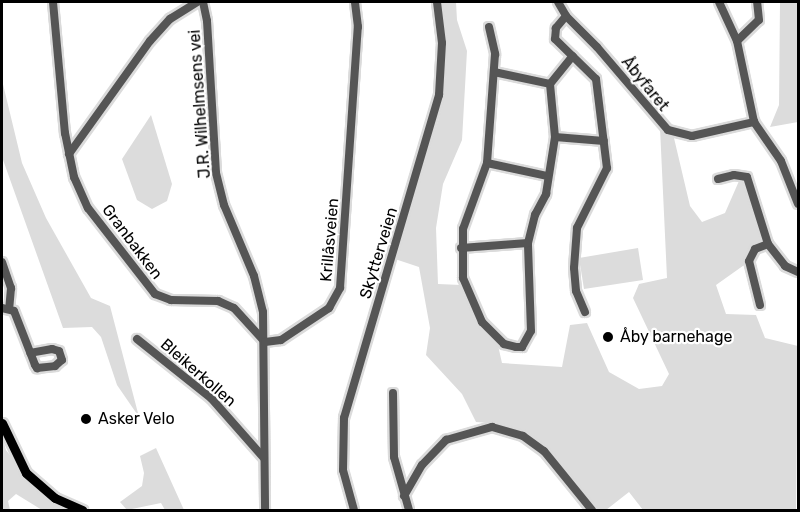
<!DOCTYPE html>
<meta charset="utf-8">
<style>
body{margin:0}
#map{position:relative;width:800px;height:512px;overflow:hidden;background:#fff;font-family:Rubik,sans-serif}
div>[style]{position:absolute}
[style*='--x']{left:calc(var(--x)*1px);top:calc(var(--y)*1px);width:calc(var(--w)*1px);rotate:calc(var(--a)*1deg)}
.green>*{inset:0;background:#dcdcdc}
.roads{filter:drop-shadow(2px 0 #dbdbdb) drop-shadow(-2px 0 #dbdbdb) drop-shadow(0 2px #dbdbdb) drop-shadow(0 -2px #dbdbdb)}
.minor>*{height:8px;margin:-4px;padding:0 4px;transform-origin:4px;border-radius:4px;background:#555}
.major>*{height:9px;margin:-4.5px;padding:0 4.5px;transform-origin:4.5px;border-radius:4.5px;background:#000}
.dots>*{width:16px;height:16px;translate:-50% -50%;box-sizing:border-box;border:3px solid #fff;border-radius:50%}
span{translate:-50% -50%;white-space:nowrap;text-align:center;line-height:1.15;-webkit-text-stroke:4.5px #fff;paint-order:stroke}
.street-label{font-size:16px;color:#000}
.poi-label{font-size:16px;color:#000}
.left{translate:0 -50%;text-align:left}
.frame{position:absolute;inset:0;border:3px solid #000;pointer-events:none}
</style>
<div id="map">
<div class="green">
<div style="clip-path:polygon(441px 2px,456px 2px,457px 20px,467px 51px,462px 140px,443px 184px,436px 228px,438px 284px,461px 285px,480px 323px,497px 341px,502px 363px,562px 367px,570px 325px,587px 323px,609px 372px,639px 389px,662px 386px,669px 374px,633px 298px,639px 284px,667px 278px,660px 128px,674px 138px,690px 206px,702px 222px,725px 213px,739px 181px,747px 184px,764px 241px,752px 247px,747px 263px,716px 285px,726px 314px,756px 315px,765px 338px,798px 346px,796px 510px,643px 510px,629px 492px,606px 510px,598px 510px,552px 451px,503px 424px,476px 422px,462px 394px,426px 355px,430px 328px,419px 267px,392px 258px,439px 118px,445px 75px)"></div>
<div style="clip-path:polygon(780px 2px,798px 2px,798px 122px,770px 127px,779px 105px)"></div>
<div style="clip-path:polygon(2px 80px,22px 163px,46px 218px,91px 298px,110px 306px,139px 417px,117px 385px,101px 337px,92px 327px,63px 328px,2px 157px)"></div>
<div style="clip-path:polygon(151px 115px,172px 184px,167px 201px,152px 209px,137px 200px,122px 159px)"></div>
<div style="clip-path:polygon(638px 248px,643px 280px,584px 289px,579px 258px)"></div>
<div style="clip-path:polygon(2px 435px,6px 450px,37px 490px,73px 510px,42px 510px,16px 494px,8px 501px,10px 510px,2px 510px)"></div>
<div style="clip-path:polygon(156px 448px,184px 510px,165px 510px,161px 503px,127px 510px,120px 502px,142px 486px,144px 473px,140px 456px)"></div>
</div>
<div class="roads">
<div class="minor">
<div style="--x:53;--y:2;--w:132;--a:84.8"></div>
<div style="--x:65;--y:133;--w:45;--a:78.4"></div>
<div style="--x:74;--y:177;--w:34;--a:66"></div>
<div style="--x:88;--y:208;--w:109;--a:52.1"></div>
<div style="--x:155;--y:294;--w:17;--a:21"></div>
<div style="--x:171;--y:300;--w:47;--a:1.2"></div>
<div style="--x:218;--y:301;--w:17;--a:24"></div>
<div style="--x:234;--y:308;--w:45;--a:47.7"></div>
<div style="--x:203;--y:2;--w:19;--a:78"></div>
<div style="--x:207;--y:21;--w:152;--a:86.6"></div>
<div style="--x:216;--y:173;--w:33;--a:76"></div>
<div style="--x:224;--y:205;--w:77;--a:67.1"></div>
<div style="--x:254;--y:276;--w:37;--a:76"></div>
<div style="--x:263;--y:312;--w:198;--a:89.4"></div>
<div style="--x:558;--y:2;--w:16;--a:60"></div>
<div style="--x:566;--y:16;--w:44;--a:45"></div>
<div style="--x:597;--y:47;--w:109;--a:49.5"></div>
<div style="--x:668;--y:130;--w:25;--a:14"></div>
<div style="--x:692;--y:136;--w:64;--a:-12.7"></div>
<div style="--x:719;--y:2;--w:43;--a:65.2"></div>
<div style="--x:737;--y:41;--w:83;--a:78.1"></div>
<div style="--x:754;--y:122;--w:47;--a:55.3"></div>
<div style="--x:781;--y:161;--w:46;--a:68.4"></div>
<div style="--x:566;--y:16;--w:16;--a:130"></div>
<div style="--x:556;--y:28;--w:11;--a:95"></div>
<div style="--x:555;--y:39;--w:57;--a:44.3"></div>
<div style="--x:596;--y:79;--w:90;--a:83"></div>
<div style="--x:607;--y:168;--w:67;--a:116.6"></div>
<div style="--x:577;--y:228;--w:40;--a:94.3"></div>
<div style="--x:574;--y:268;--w:23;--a:85"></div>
<div style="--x:576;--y:291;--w:23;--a:67"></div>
<div style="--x:489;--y:27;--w:28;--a:77"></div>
<div style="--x:495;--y:54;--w:109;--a:94.2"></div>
<div style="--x:487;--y:163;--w:70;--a:110"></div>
<div style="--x:463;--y:229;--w:49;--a:90"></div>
<div style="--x:463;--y:278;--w:48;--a:66.6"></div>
<div style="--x:482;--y:322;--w:31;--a:45"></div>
<div style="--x:504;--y:344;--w:12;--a:14"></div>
<div style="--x:516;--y:347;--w:6;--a:0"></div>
<div style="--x:522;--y:347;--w:18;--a:-61"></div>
<div style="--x:531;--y:331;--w:88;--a:-92"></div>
<div style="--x:528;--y:243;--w:29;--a:-76"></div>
<div style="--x:535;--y:215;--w:24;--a:-62"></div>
<div style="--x:546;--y:194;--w:58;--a:-81"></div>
<div style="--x:555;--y:137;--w:53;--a:-95.4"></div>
<div style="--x:550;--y:84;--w:36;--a:-51"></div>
<div style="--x:737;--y:41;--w:30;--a:-44"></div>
<div style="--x:759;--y:20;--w:18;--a:-96"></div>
<div style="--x:494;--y:72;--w:57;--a:12.1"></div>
<div style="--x:555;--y:137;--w:49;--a:4.7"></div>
<div style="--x:69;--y:154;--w:139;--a:-54.4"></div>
<div style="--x:150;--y:41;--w:30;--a:-48"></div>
<div style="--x:170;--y:19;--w:32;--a:-32"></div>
<div style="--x:487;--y:163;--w:61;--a:12.2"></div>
<div style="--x:718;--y:179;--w:16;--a:-14"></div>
<div style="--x:734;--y:175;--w:13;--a:9"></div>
<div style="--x:747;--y:177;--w:70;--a:72.6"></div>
<div style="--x:768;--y:244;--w:28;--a:52"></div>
<div style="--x:785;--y:266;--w:14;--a:25"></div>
<div style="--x:461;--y:248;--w:67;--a:-4.3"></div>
<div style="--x:2;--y:262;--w:28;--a:71"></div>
<div style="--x:11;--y:288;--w:21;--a:95"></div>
<div style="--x:760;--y:305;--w:45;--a:-104"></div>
<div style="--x:749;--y:261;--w:13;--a:-63"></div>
<div style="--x:755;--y:249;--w:14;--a:-21"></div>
<div style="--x:2;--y:308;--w:12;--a:14"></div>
<div style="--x:14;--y:311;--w:58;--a:68.7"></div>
<div style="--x:35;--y:365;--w:4;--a:56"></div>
<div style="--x:37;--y:368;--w:18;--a:-6"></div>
<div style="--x:55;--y:366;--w:9;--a:-41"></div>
<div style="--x:62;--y:360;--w:9;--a:-108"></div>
<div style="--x:59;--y:351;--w:7;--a:-164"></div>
<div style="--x:52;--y:349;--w:22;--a:170"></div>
<div style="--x:137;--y:339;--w:95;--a:38.6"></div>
<div style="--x:211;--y:398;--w:79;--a:48.6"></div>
<div style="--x:265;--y:342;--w:16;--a:-7"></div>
<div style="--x:281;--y:340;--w:58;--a:-33.7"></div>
<div style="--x:329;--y:308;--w:23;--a:-61"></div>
<div style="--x:340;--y:288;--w:262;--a:-86.1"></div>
<div style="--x:358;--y:27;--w:25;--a:-97"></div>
<div style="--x:393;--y:393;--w:64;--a:89.1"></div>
<div style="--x:394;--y:457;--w:55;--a:74.2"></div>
<div style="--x:404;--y:496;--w:36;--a:-60"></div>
<div style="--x:422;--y:465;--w:35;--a:-46"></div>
<div style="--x:446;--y:440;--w:48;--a:-15.8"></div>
<div style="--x:492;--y:427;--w:32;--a:16"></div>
<div style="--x:523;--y:436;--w:26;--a:36"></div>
<div style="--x:544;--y:451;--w:76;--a:50.9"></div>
<div style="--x:354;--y:510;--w:41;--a:-105.4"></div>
<div style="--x:343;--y:470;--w:52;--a:-88.9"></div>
<div style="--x:344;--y:418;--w:337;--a:-73.6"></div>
<div style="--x:439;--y:95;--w:52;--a:-86.7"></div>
<div style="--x:442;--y:43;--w:41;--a:-97"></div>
</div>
<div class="major">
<div style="--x:2;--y:423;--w:55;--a:64.4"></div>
<div style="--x:26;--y:473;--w:38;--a:41"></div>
<div style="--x:55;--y:498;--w:30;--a:24"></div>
</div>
</div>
<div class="dots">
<div style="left:608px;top:337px;background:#000"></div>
<div style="left:86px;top:419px;background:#000"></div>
</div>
<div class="street-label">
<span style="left:645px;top:84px;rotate:51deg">Åbyfaret</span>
<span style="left:200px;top:104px;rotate:-94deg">J.R. Wilhelmsens vei</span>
<span style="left:330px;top:240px;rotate:-85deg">Krillåsveien</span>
<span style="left:132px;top:242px;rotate:53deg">Granbakken</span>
<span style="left:379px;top:253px;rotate:-73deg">Skytterveien</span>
<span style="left:198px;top:373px;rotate:41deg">Bleikerkollen</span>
</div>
<div class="poi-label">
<span class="left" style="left:620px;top:337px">Åby barnehage</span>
<span class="left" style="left:98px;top:419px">Asker Velo</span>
</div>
<div class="frame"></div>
</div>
